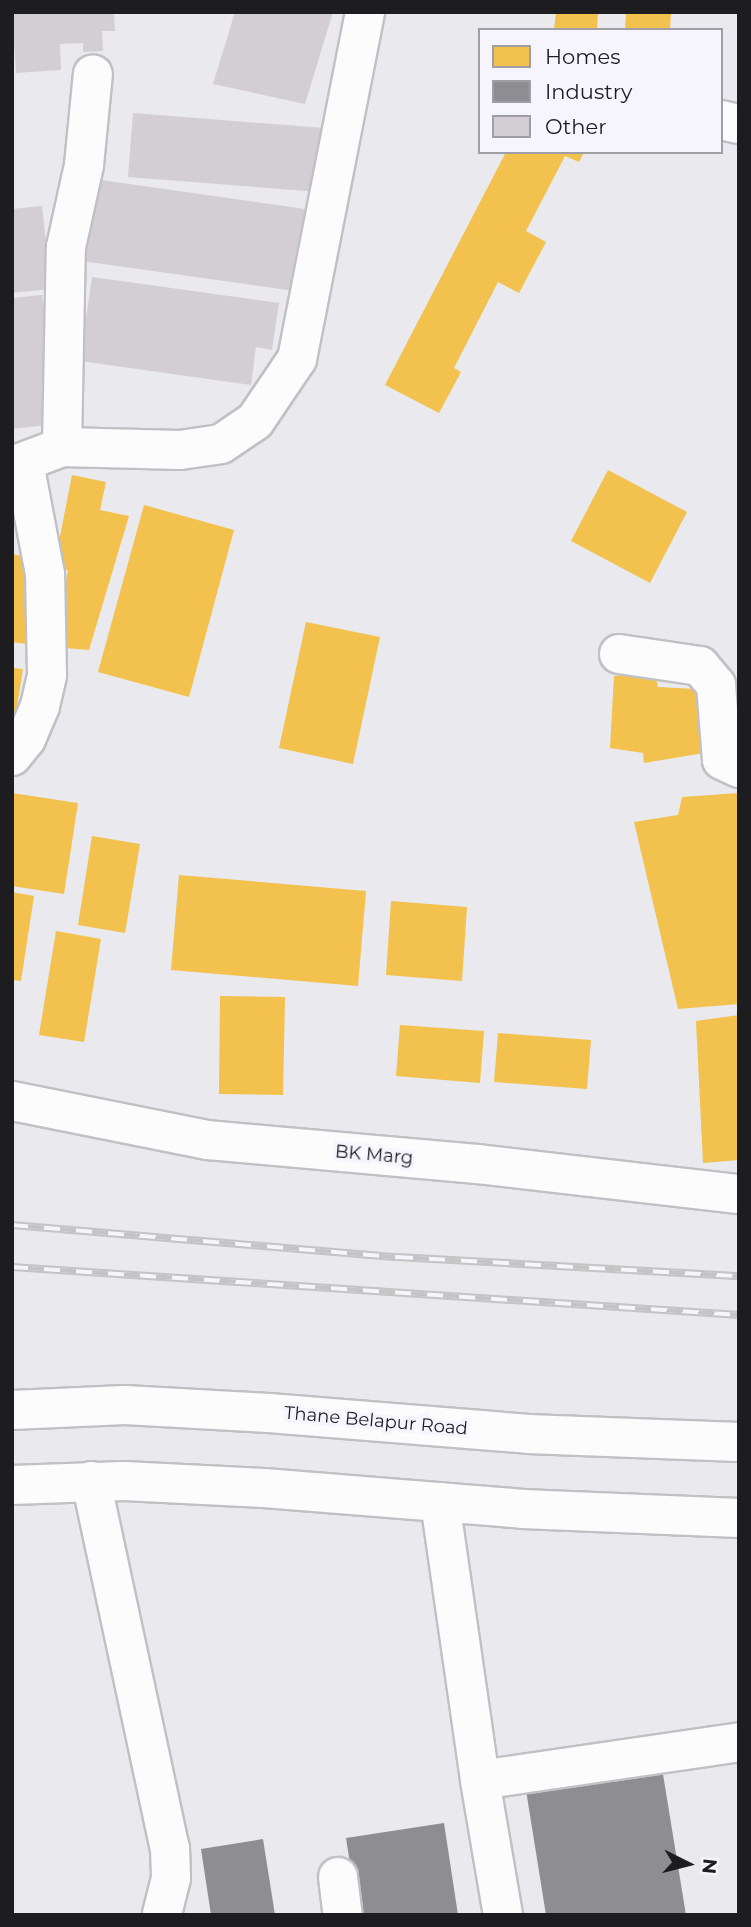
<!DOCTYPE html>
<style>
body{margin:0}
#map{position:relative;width:751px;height:1927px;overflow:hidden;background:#e9e9ee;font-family:Montserrat,sans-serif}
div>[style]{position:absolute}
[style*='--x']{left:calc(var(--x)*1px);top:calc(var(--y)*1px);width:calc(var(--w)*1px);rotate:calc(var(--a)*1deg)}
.homes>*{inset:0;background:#f2c14e}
.industry>*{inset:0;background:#8d8d92}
.building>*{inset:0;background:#d2ced4}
.roads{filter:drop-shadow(2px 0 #c1c1c5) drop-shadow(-2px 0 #c1c1c5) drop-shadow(0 2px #c1c1c5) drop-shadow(0 -2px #c1c1c5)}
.minor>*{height:38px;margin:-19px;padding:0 19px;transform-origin:19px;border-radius:19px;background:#fcfcfc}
.major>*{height:38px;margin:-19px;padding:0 19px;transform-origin:19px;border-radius:19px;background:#fcfcfc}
.rail>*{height:8px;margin-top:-4px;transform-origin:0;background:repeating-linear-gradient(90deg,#f6f5fd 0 16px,#c4c4c5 0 32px);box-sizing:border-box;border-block:2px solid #c4c4c5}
span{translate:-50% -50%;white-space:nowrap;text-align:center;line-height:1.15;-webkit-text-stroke:7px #f6f5fd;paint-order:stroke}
.street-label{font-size:18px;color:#1d1c1f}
.frame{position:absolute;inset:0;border:14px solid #1d1c1f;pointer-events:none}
.legend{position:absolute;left:478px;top:28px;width:245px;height:126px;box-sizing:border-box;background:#f6f5fd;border:2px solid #9f9ea4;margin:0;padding:9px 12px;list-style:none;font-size:21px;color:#1d1c1f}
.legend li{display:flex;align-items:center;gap:14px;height:35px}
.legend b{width:35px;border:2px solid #9f9ea4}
.north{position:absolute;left:653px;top:1829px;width:70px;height:70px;-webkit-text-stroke:5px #f6f5fd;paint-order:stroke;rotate:96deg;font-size:19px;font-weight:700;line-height:28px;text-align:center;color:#1d1c1f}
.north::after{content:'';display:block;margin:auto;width:24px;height:32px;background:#1d1c1f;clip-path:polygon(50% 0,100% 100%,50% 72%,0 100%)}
</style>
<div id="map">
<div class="homes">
<div style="clip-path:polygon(556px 12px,598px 12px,597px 30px,554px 30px)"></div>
<div style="clip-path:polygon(626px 12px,671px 13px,670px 30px,625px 30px)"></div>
<div style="clip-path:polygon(506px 152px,584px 152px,579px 162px,565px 156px,526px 231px,546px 242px,519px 293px,498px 282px,454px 368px,461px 372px,439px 413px,385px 385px)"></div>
<div style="clip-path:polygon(608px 470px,687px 512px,650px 583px,571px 541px)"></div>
<div style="clip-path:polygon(72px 475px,106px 482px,100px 510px,129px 516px,89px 650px,54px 647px,68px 570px,54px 567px)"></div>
<div style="clip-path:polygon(144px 505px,234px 530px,189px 697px,98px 672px)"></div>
<div style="clip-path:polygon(12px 554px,31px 557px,25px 594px,41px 596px,33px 645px,12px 642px)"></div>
<div style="clip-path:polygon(306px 622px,380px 637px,353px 764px,279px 748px)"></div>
<div style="clip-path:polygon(12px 668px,23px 669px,14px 724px,12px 724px)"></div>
<div style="clip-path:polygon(655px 674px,658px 687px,696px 689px,711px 704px,710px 752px,644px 763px,643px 753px,610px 748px,614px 676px)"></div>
<div style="clip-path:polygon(12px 793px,78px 803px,64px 894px,12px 886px)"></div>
<div style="clip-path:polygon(739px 793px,739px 1004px,678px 1009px,634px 822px,678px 815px,682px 797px)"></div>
<div style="clip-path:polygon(92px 836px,140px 844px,125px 933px,78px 925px)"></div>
<div style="clip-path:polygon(179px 875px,366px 891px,358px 986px,171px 970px)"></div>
<div style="clip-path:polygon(12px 892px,34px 896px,21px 981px,12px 980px)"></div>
<div style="clip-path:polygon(391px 901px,467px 907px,462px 981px,386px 975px)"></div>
<div style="clip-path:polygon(56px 931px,101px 939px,84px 1042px,39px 1035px)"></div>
<div style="clip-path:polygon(220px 996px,285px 997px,283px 1095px,219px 1094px)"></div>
<div style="clip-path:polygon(739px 1015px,739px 1160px,703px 1163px,696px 1021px)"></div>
<div style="clip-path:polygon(400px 1025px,484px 1031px,480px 1083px,396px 1076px)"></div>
<div style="clip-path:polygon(498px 1033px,591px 1040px,587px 1089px,494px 1082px)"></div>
</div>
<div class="industry">
<div style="clip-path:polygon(661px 1762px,686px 1915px,546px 1915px,525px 1784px)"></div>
<div style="clip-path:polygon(444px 1823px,458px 1915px,358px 1915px,346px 1838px)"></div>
<div style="clip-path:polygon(263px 1839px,275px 1915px,211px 1915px,201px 1849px)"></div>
</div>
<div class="building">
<div style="clip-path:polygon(12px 12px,114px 12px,115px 31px,102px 31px,103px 51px,83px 52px,83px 43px,60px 44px,61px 70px,16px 73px)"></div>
<div style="clip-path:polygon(235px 12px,333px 12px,305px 104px,213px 84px)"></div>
<div style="clip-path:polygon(133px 113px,324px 128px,319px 192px,128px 177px)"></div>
<div style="clip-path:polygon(94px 179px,305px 209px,294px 291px,82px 261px)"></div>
<div style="clip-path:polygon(42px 206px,51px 289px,12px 293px,12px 209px)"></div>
<div style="clip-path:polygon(92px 277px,279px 303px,272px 350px,256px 347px,251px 385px,80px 361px)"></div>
<div style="clip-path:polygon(42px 295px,56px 424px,12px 429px,12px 298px)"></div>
</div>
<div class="roads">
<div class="minor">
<div style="--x:721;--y:120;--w:18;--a:13"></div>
<div style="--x:62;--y:447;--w:200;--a:-88.9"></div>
<div style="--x:66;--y:247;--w:84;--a:-77.6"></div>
<div style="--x:84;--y:165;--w:91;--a:-84.4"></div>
<div style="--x:12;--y:466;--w:53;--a:-20.8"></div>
<div style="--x:62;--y:447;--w:118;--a:1.5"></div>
<div style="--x:180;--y:450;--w:41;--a:-8.3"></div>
<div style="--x:221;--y:444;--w:41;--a:-34.1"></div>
<div style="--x:255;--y:421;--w:75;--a:-55.9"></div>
<div style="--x:297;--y:359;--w:354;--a:-78.9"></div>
<div style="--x:619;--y:654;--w:82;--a:8.4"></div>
<div style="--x:700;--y:666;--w:25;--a:50"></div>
<div style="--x:716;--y:685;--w:75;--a:85.4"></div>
<div style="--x:722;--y:760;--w:19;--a:25"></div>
<div style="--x:12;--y:756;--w:22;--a:-51"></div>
<div style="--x:26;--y:739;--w:36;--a:-67"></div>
<div style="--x:40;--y:706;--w:32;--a:-77"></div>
<div style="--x:47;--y:675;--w:101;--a:-91.1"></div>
<div style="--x:45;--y:574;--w:113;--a:-100.7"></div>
<div style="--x:12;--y:1101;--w:200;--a:11.3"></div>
<div style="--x:208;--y:1140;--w:271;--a:5.1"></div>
<div style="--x:478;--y:1164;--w:263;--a:6.6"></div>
<div style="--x:91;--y:1481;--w:375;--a:77.9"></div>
<div style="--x:170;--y:1848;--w:30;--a:88"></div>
<div style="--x:171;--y:1878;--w:38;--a:104"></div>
<div style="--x:440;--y:1502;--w:281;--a:81.8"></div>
<div style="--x:338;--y:1877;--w:38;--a:83"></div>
<div style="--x:503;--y:1915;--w:137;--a:-99.7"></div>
<div style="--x:480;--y:1780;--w:262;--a:-8.3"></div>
</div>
<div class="major">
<div style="--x:12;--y:1410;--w:113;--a:-2.5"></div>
<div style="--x:125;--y:1405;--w:144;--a:3.2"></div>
<div style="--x:269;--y:1413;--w:260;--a:4.6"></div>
<div style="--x:528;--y:1434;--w:211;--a:2.2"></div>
<div style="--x:12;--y:1485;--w:112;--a:-2"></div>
<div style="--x:124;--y:1481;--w:140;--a:2.9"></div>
<div style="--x:264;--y:1488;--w:260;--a:4.6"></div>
<div style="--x:523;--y:1509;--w:216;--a:2.4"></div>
</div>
</div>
<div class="rail">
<div style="--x:12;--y:1225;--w:386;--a:4.8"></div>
<div style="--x:397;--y:1257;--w:343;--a:3.2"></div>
<div style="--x:12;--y:1267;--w:729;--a:3.78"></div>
</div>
<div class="street-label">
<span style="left:374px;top:1155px;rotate:5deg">BK Marg</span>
<span style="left:376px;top:1421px;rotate:5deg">Thane Belapur Road</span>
</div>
<div class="frame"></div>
<ul class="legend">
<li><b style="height:19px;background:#f2c14e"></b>Homes</li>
<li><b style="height:19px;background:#8d8d92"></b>Industry</li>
<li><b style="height:19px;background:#d2ced4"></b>Other</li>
</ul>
<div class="north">N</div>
</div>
